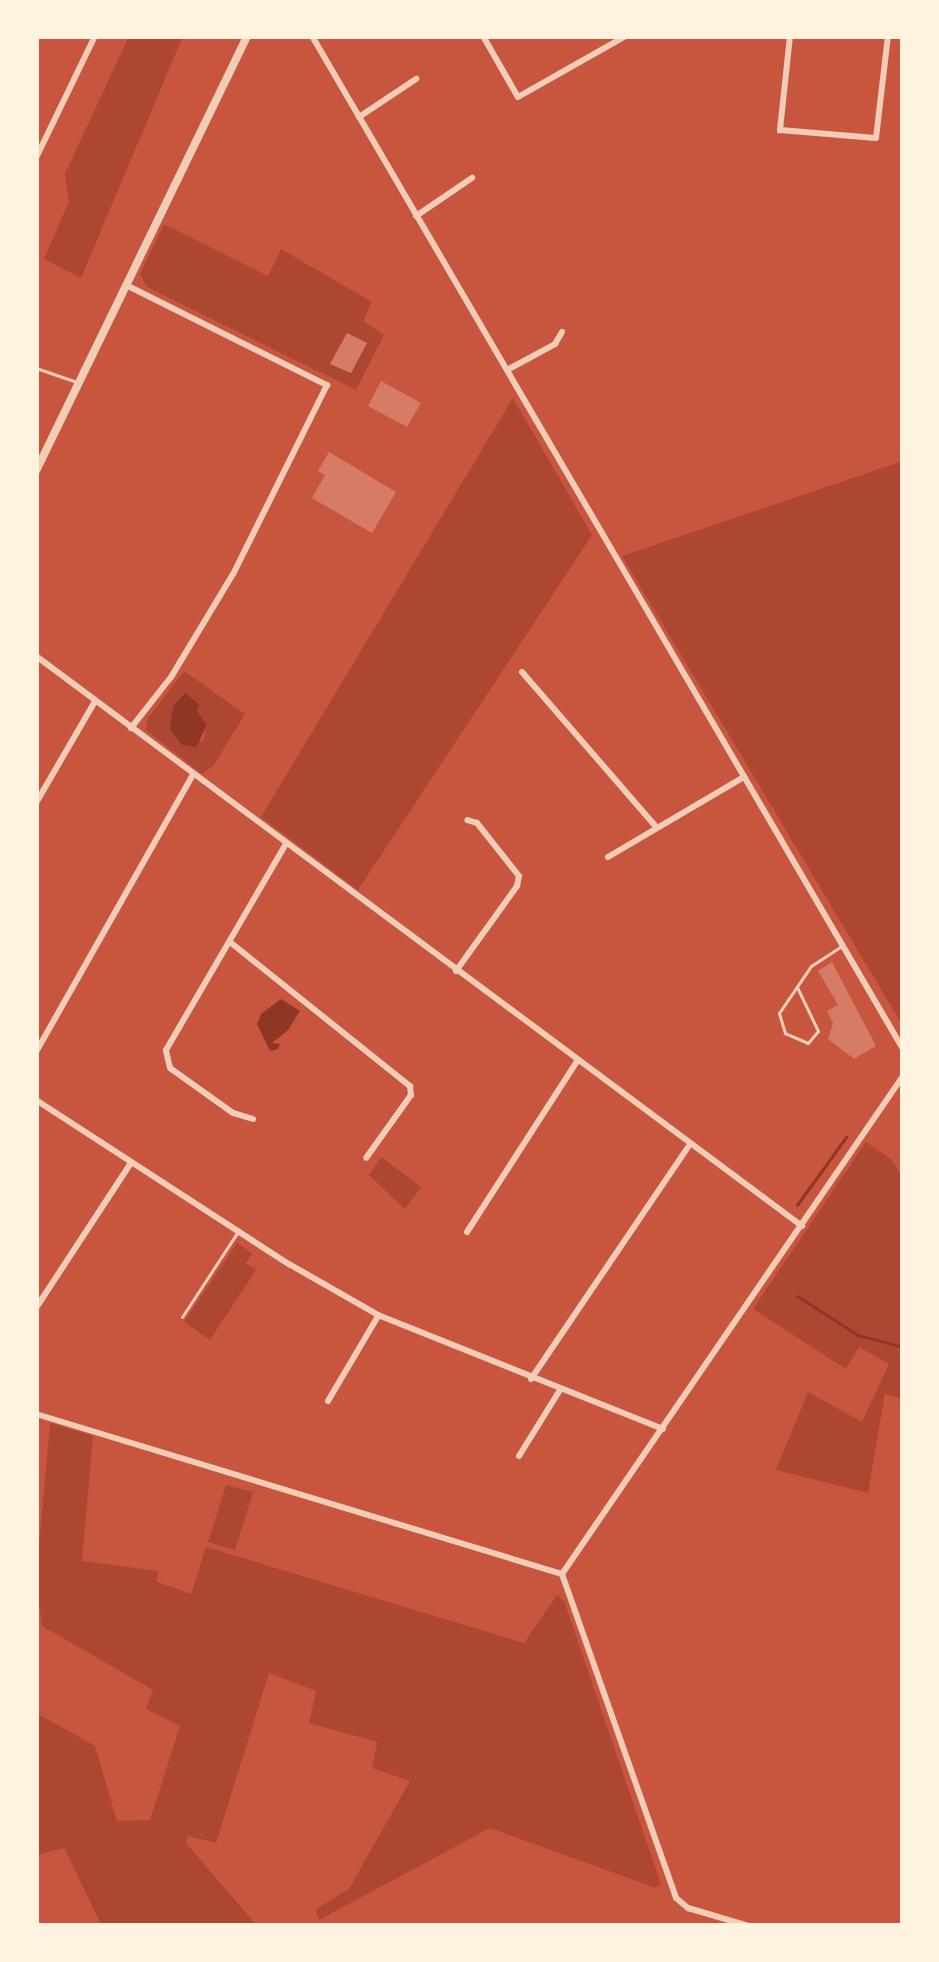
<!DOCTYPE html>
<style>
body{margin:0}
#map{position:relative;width:939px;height:1962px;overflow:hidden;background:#c8553d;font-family:Jost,sans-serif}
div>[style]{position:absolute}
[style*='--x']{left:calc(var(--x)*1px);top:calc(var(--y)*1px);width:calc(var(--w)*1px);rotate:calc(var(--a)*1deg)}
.green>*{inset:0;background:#ae4732}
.water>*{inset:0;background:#8f3625}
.stream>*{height:3px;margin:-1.5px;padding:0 1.5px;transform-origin:1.5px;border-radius:1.5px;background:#8f3625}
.building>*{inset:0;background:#d67c66}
.service>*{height:3px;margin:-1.5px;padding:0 1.5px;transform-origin:1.5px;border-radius:1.5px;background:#f1ccb7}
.minor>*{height:6px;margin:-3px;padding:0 3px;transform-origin:3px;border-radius:3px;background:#f1ccb7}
.tertiary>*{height:8px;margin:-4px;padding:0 4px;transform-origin:4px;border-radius:4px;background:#f1ccb7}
span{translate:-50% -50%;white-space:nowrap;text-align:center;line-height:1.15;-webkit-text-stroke:10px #fff3e0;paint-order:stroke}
.frame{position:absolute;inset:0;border:39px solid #fff3e0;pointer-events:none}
</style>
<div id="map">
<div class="green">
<div style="clip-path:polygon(129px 36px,183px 36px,81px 278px,44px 259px,69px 201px,65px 174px)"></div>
<div style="clip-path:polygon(164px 224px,268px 276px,281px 249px,372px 302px,363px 321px,384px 335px,356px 390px,147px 287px,140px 274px)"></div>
<div style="clip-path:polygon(513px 398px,592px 535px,358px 890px,261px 817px)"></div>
<div style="clip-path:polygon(903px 461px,903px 1026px,622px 556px)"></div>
<div style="clip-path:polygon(evenodd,184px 671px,245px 714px,214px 765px,202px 774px,146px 730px,148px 718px,184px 671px,197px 711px,207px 725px,203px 742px,171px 720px,174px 714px,197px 711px)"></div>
<div style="clip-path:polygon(866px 1142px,892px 1160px,903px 1179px,903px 1399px,885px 1394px,868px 1493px,776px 1470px,808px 1392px,862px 1422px,889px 1364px,859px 1347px,846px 1369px,753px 1309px)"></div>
<div style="clip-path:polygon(381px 1157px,421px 1187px,405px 1209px,369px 1175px)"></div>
<div style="clip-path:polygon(237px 1243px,252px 1253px,246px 1263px,256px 1270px,210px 1340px,184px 1322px)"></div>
<div style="clip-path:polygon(50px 1423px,93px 1436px,82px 1561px,158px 1571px,157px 1582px,191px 1594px,206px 1547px,524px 1643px,557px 1595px,564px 1601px,661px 1884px,656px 1888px,490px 1828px,319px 1920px,316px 1909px,349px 1889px,410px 1781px,372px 1768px,377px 1742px,309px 1723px,316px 1691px,269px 1673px,216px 1843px,188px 1836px,186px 1843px,257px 1926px,102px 1926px,64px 1848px,36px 1855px,36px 1713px,95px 1746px,117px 1821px,150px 1820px,180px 1726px,146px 1709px,153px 1690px,42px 1626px,36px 1579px)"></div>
<div style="clip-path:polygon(226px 1485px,253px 1492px,235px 1550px,208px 1542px)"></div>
</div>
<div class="water">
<div style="clip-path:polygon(185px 693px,199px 704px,197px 711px,207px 725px,196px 747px,182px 745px,170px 729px,173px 706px)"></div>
<div style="clip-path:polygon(281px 999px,300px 1011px,288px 1030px,272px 1043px,280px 1044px,278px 1049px,270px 1051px,257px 1024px,261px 1014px)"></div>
</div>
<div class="stream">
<div style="--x:797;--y:1205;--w:84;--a:-54.2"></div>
<div style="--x:797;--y:1296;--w:72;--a:32.6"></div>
<div style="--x:858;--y:1335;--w:47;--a:14.9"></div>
</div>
<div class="building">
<div style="clip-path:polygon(347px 333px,367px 343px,351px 373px,330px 364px)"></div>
<div style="clip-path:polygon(381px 381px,421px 403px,407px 427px,368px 406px)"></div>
<div style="clip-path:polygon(329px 452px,396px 492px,372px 533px,312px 498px,325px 475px,318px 471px)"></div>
<div style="clip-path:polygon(832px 962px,876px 1046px,854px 1059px,828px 1039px,833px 1023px,827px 1011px,838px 1005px,818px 971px)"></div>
</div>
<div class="service">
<div style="--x:36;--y:368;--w:40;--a:18.9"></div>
<div style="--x:797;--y:987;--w:49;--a:64.5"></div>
<div style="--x:818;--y:1031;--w:16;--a:130"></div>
<div style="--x:808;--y:1043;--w:25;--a:-157"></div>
<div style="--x:785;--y:1033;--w:21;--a:-107"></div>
<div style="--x:779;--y:1013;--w:57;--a:-55.8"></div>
<div style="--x:811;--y:966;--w:37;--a:-33"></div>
<div style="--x:182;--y:1317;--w:100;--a:-56.8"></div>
</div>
<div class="minor">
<div style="--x:312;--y:36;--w:1173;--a:59.74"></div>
<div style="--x:483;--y:36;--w:70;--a:60.2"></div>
<div style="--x:518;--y:97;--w:124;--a:-29.5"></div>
<div style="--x:790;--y:36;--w:95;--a:96.1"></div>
<div style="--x:780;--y:130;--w:96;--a:4.8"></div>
<div style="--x:876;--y:138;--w:103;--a:-83.3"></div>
<div style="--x:359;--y:117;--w:69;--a:-33.7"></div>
<div style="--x:36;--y:158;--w:136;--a:-64.2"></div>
<div style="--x:416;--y:216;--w:68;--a:-34.2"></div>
<div style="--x:126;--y:285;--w:225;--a:26.5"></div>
<div style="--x:327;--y:385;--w:211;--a:116.4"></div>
<div style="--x:233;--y:574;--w:120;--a:121"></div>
<div style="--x:171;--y:677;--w:65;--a:128.1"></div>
<div style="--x:507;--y:370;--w:55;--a:-28.4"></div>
<div style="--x:555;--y:344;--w:14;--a:-60"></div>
<div style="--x:36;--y:656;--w:955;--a:36.65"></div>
<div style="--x:522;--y:672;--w:206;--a:49.1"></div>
<div style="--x:36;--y:803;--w:116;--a:-59.9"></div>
<div style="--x:608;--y:857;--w:158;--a:-30.5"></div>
<div style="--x:230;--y:942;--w:231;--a:38.7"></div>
<div style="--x:410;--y:1086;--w:9;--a:84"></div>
<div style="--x:411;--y:1095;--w:77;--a:125.5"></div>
<div style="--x:456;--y:971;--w:105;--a:-54.3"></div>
<div style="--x:517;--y:886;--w:10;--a:-79"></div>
<div style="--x:519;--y:876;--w:68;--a:-128.4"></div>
<div style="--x:477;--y:823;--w:10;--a:-163"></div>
<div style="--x:36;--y:1052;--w:318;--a:-60.5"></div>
<div style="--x:36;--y:1100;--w:302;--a:33"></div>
<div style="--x:289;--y:1264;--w:103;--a:29.8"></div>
<div style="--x:378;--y:1315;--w:307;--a:21.8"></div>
<div style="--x:253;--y:1119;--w:21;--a:-163"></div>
<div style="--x:233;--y:1113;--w:77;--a:-144.5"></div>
<div style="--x:170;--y:1068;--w:18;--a:-103"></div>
<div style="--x:166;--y:1050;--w:238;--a:-59.8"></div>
<div style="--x:467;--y:1232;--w:203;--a:-57.2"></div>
<div style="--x:36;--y:1308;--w:173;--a:-56.8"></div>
<div style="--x:531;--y:1379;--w:280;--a:-55.9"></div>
<div style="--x:328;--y:1401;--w:99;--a:-59.5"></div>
<div style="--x:36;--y:1414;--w:550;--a:16.92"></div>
<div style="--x:519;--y:1456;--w:78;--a:-58.2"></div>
<div style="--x:562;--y:1574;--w:604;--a:-55.6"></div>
<div style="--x:562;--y:1574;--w:343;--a:70.6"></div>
<div style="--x:676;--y:1898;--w:16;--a:40"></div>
<div style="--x:688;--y:1908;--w:64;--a:16.4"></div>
</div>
<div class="tertiary">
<div style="--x:36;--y:471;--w:483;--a:-64.1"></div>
</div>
<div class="frame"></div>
</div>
